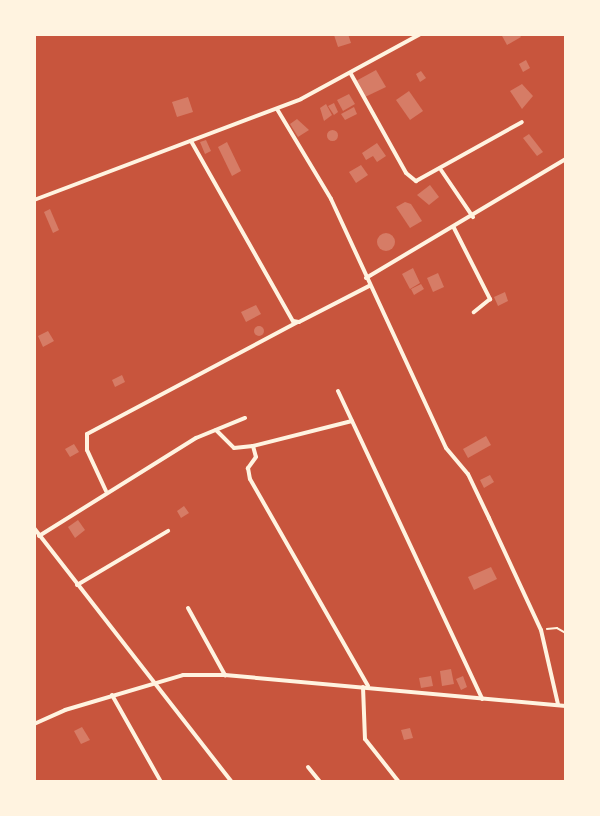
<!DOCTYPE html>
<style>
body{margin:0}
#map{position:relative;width:600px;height:816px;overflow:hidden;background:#c8553d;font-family:Figtree,sans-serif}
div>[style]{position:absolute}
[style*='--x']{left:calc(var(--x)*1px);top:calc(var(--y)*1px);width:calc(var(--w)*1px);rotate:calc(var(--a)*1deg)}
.building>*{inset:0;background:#d67c66}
.round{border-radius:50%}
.path>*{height:1.5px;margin:-0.75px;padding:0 0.75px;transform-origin:0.75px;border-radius:0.75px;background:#fff3e0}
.minor>*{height:4px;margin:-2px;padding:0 2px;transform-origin:2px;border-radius:2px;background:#fff3e0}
span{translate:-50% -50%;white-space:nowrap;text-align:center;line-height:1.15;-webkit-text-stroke:5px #fff3e0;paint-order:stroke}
.frame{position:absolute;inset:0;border:36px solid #fff3e0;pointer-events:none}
</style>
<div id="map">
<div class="building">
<div style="clip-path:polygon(348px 34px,351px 43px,338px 47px,334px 35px)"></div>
<div style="clip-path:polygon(501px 34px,519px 34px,521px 37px,507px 45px)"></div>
<div style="clip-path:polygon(526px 60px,530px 68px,523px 72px,519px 64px)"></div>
<div style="clip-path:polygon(376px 70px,386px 87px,365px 97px,356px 81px)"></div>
<div style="clip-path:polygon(421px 71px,426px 78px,420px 82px,416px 74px)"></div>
<div style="clip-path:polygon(522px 84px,533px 96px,522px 109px,510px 91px)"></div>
<div style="clip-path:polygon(409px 91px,423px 111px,410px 120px,396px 100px)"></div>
<div style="clip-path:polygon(349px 94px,355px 104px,343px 111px,337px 100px)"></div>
<div style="clip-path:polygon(188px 97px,193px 112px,177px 117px,172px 102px)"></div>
<div style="clip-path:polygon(334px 103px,338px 112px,334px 115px,328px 106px)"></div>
<div style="clip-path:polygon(326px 104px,332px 115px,324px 121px,320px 108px)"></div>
<div style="clip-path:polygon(354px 107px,357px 114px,345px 120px,341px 114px)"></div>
<div style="clip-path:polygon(297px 119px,309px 130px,298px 137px,290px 124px)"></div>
<div class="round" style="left:326.5px;top:129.5px;width:11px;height:11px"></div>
<div style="clip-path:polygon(529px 134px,543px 152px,537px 156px,523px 138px)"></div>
<div style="clip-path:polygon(206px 140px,211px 151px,205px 154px,200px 142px)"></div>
<div style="clip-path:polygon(227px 142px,241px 171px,232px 176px,218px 147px)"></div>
<div style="clip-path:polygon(377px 143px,386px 156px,377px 162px,373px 156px,366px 160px,362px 153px)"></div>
<div style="clip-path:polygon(361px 165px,368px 175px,356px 183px,349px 172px)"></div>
<div style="clip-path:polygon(430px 185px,439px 197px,429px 205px,417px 195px)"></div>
<div style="clip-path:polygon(405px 202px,411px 204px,422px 221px,410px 228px,396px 207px)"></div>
<div style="clip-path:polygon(50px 209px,59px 230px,53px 233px,44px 212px)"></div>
<div class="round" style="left:377px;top:233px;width:18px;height:18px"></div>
<div style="clip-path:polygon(413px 268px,420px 283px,410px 289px,402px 274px)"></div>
<div style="clip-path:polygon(438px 273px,444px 287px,433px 292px,427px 278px)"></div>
<div style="clip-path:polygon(421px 284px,424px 289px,414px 295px,411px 289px)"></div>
<div style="clip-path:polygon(505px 292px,508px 301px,498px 306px,494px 297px)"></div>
<div style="clip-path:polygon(256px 305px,261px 314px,246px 322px,241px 312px)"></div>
<div class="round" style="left:254px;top:326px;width:10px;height:10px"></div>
<div style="clip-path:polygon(48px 331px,54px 341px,43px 347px,38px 336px)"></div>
<div style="clip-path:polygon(122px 375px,125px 382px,115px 387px,112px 380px)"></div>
<div style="clip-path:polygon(486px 436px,491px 445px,468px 458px,463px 449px)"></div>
<div style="clip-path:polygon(74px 444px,79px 452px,70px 457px,65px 449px)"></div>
<div style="clip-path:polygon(490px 475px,494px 482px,484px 488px,480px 480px)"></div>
<div style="clip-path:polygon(184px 506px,189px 513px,181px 518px,177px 511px)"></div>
<div style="clip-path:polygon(78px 520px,85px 530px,75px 538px,68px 527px)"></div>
<div style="clip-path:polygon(491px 567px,497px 579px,474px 590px,468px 577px)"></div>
<div style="clip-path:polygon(451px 669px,454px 684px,442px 686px,440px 671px)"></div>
<div style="clip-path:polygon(431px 676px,433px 686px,421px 688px,419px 678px)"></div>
<div style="clip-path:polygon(463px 676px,467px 687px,461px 690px,456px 679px)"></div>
<div style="clip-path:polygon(82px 727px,90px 740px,81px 744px,74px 731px)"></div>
<div style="clip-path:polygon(410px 728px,413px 738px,404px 740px,401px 730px)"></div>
</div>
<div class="path">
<div style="--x:547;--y:629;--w:10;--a:-6"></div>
<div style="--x:557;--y:628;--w:10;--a:29"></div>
</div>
<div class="minor">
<div style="--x:351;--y:74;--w:113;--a:60.9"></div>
<div style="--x:406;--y:173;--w:13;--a:39"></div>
<div style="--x:416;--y:181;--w:121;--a:-29.1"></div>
<div style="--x:277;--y:109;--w:105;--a:59"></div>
<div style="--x:331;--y:199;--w:274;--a:65.2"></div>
<div style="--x:446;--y:448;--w:34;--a:50"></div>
<div style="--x:468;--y:474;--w:49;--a:64.5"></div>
<div style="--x:489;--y:518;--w:123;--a:65.1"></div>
<div style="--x:541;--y:630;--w:76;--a:77.1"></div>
<div style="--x:191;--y:141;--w:207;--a:60.5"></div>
<div style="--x:293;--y:321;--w:6;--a:9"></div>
<div style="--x:299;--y:322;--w:79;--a:-27.2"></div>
<div style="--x:441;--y:170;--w:57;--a:55.8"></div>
<div style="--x:34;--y:200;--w:285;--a:-20.7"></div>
<div style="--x:301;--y:99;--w:136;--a:-28.6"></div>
<div style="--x:454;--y:228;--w:80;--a:63.1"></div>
<div style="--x:490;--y:299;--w:21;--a:141"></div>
<div style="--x:366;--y:278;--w:233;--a:-30.8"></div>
<div style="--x:338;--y:391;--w:340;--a:64.9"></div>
<div style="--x:216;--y:430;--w:25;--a:45"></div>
<div style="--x:234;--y:448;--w:19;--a:-6"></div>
<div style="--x:253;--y:446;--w:11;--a:75"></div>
<div style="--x:256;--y:457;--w:14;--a:126"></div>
<div style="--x:248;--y:468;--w:11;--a:80"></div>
<div style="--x:250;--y:479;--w:238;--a:60.3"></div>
<div style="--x:253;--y:446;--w:102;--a:-14.2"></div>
<div style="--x:106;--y:491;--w:45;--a:-114.9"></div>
<div style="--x:87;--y:450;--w:16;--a:-90"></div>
<div style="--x:87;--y:434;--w:237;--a:-28"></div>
<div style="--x:34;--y:528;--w:322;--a:52.1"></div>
<div style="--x:39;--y:536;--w:185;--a:-32"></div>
<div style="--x:196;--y:438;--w:53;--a:-22.2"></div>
<div style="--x:77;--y:585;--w:106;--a:-30.7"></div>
<div style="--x:188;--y:608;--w:77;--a:61.1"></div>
<div style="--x:363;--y:687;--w:52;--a:87.8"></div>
<div style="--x:365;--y:739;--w:55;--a:51.7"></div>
<div style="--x:112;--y:695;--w:100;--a:60.6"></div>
<div style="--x:34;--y:724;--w:34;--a:-24"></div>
<div style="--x:65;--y:710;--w:123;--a:-16.5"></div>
<div style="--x:183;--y:675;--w:42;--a:0"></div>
<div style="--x:225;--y:675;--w:342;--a:5.2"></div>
<div style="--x:308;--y:767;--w:19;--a:51"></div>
</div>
<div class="frame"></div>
</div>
